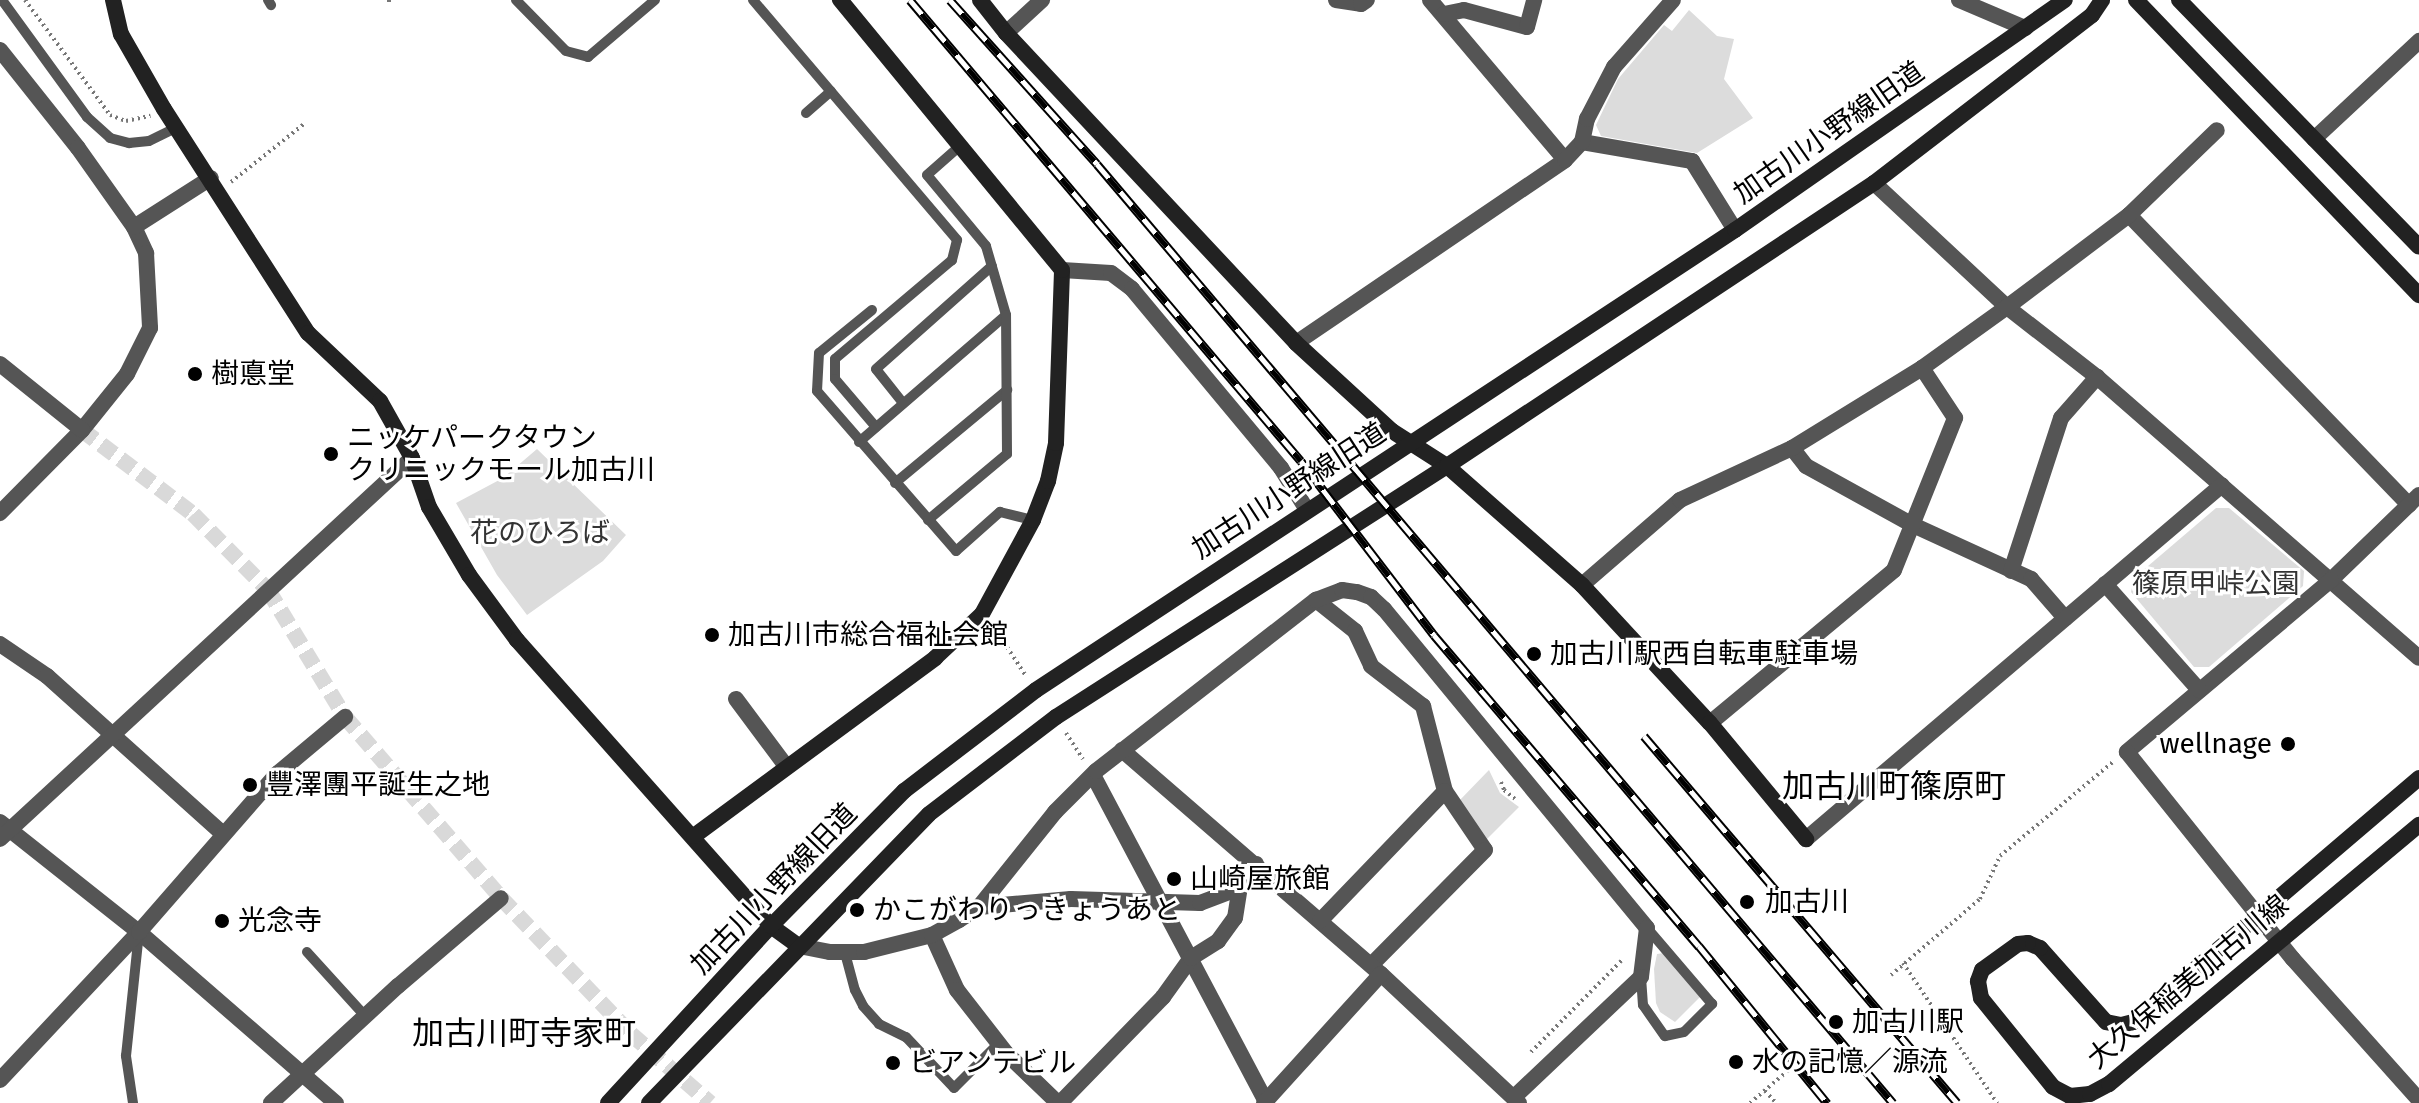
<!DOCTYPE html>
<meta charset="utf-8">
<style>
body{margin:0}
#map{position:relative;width:2419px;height:1103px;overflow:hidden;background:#fff;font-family:"Fira Sans","Noto Sans JP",sans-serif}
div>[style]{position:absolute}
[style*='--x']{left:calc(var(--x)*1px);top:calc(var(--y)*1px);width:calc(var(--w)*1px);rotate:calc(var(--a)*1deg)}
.green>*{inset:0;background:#dcdcdc}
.street-tunnel>*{height:16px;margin-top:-8px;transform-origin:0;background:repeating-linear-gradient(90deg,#d9d9d9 0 16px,transparent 0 24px)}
.path>*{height:4px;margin-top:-2px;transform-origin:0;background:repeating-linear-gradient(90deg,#777 0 2px,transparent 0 6px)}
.lane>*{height:10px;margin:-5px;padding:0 5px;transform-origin:5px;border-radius:5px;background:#555}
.street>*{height:16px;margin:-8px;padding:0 8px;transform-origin:8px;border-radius:8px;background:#555}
.secondary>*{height:16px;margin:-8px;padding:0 8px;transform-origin:8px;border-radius:8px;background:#222}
.rail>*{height:9px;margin-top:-4.5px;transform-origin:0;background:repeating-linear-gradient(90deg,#fff 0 18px,#000 0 36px);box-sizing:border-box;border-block:2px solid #000}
.dots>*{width:22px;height:22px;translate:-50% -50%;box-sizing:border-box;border:4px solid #fff;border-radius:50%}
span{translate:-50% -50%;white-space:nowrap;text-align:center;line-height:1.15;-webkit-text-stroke:6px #fff;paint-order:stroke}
.street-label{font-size:28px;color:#000}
.poi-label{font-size:28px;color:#000}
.left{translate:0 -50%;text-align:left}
.right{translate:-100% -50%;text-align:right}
.park-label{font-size:28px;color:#333}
.quarter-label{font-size:32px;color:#000}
</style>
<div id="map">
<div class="green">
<div style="clip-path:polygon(1689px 10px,1717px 36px,1734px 39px,1724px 79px,1753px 118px,1697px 153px,1601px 136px,1596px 125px,1618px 79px,1664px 25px,1672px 31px)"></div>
<div style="clip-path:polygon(537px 449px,626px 535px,603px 561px,527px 615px,497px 575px,456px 503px,503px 478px)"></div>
<div style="clip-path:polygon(2216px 508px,2229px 508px,2304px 571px,2303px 586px,2209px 667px,2194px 667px,2131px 592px,2134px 578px)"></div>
<div style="clip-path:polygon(1489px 770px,1500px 793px,1519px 807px,1485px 841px,1458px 802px)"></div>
<div style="clip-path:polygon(1664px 953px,1700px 997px,1675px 1022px,1660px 1012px,1656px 1003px,1654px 969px,1657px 954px)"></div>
</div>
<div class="street-tunnel">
<div style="--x:82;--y:430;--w:139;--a:37.1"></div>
<div style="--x:193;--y:514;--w:107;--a:45.4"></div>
<div style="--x:268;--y:590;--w:149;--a:58.8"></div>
<div style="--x:345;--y:717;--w:239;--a:49.2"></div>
<div style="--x:501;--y:898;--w:188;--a:46.3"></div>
<div style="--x:631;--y:1034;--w:105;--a:41.1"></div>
</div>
<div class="path">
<div style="--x:25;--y:0;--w:143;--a:53.5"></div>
<div style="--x:110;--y:115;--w:17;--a:21"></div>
<div style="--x:126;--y:121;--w:25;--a:-12"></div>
<div style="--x:389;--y:2;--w:2;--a:-90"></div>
<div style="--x:231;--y:182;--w:93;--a:-38.5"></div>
<div style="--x:994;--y:627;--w:59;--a:56.9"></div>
<div style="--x:1066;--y:733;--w:31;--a:57"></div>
<div style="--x:1501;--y:782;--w:9;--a:69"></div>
<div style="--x:1504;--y:790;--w:14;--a:39"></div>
<div style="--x:1903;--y:963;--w:169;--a:56.1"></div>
<div style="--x:1891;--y:975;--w:117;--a:-40.5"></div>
<div style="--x:1980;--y:899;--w:47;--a:-65.1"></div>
<div style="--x:2000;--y:856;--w:147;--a:-39.8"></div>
<div style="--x:1531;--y:1052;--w:131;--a:-45.3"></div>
<div style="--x:1765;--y:1091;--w:16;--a:47"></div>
<div style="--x:1750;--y:1103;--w:52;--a:-40.4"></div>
</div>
<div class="lane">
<div style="--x:2;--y:0;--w:145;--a:54"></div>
<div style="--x:87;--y:117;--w:31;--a:42"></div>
<div style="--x:110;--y:138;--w:20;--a:15"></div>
<div style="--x:129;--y:143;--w:20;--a:-6"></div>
<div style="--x:149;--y:141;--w:30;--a:-26"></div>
<div style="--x:268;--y:0;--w:6;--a:59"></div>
<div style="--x:516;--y:0;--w:71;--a:45.6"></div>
<div style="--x:566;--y:51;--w:23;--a:15"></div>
<div style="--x:588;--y:57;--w:88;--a:-40.4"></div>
<div style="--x:753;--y:0;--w:315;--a:49.6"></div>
<div style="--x:957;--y:240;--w:21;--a:104"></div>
<div style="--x:952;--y:260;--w:153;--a:139.8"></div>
<div style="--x:835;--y:359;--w:20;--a:90"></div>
<div style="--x:835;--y:379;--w:63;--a:49.5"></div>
<div style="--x:806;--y:113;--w:33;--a:-41"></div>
<div style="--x:872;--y:310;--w:68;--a:140.9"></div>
<div style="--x:819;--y:353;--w:38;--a:93"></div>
<div style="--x:817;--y:391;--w:212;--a:49"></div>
<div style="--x:956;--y:551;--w:59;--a:-41.6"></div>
<div style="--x:1000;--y:512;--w:34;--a:14"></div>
<div style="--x:903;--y:403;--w:43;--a:-128.5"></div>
<div style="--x:876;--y:369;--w:155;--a:-41.6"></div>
<div style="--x:859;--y:442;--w:194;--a:-40.8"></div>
<div style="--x:1006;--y:315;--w:72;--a:-106.2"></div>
<div style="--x:986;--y:246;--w:92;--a:-129.7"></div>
<div style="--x:927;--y:175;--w:45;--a:-41.4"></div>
<div style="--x:895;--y:483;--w:146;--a:-39.7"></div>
<div style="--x:928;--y:520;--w:103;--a:-39.9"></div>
<div style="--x:1007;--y:454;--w:139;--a:-90.4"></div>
<div style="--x:307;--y:952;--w:86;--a:47.8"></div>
<div style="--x:845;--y:953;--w:38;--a:75"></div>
<div style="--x:855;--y:990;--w:18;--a:63"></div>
<div style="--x:863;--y:1006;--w:24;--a:48"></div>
<div style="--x:879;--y:1024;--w:30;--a:26"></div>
<div style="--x:906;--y:1037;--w:70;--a:46.7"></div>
<div style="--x:954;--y:1088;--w:64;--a:-45"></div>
<div style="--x:1641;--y:977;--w:28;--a:86"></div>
<div style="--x:1643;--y:1005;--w:38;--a:55"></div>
<div style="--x:1665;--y:1036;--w:19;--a:-12"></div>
<div style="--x:1684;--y:1032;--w:40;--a:-45"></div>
<div style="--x:1712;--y:1004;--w:100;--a:-130.5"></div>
<div style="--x:133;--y:1103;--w:48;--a:-98.5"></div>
<div style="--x:126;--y:1056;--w:125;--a:-84"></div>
</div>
<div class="street">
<div style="--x:1336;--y:0;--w:25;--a:9"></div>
<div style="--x:1361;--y:4;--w:7;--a:-34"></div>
<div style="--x:1430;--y:0;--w:209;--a:49.8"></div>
<div style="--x:1959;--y:0;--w:72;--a:23"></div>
<div style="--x:1444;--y:14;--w:20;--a:-11"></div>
<div style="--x:1464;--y:10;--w:65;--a:15.1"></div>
<div style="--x:1527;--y:27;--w:28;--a:-75"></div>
<div style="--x:1006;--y:33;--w:49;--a:-42.5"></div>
<div style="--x:0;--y:50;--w:125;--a:51.5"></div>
<div style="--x:78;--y:148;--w:97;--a:54.7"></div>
<div style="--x:134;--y:227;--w:29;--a:65"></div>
<div style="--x:146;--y:253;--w:75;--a:86.9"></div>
<div style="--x:150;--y:328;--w:51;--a:116.6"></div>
<div style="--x:127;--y:374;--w:72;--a:128.8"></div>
<div style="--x:82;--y:430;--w:117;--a:134.7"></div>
<div style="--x:2314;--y:139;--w:144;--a:-43"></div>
<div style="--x:1582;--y:142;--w:112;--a:9.8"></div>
<div style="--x:1692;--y:161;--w:81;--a:58.1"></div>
<div style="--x:1874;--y:183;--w:182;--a:43"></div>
<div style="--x:2007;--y:307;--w:114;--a:37.9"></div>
<div style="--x:2097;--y:377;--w:427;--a:41.1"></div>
<div style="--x:2129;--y:215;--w:403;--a:46"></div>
<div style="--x:134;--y:227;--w:91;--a:-32.5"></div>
<div style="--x:1062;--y:270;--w:49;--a:3.5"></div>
<div style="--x:1111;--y:273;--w:26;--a:37"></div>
<div style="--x:1132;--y:289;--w:233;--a:50.2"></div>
<div style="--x:1281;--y:468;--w:49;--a:58.2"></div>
<div style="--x:1296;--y:343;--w:325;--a:-34.2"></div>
<div style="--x:1565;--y:160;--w:25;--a:-47"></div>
<div style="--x:1582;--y:142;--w:24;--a:-78"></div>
<div style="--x:1587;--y:119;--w:59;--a:-62.6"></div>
<div style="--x:1614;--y:67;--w:89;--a:-48.6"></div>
<div style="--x:0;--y:364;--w:105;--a:38.8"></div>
<div style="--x:1792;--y:448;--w:23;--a:52"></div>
<div style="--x:1806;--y:466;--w:122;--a:28.9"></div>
<div style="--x:1913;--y:525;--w:130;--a:24.6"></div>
<div style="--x:2031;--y:579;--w:52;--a:48.9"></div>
<div style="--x:2419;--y:495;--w:122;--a:136"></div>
<div style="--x:2331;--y:580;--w:267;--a:139.9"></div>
<div style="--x:2127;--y:752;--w:265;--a:51.3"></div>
<div style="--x:2293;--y:959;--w:189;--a:48.2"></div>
<div style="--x:2011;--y:571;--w:161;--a:-71.9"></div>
<div style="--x:2061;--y:418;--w:55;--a:-48.7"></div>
<div style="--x:2105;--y:584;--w:142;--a:48.4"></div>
<div style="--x:1582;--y:585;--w:130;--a:-40.9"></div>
<div style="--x:1680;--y:500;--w:123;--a:-24.9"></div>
<div style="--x:1792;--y:448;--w:153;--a:-31.6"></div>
<div style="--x:1922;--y:368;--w:105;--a:-35.7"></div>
<div style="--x:2007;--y:307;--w:153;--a:-37"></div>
<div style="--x:2129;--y:215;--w:122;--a:-44"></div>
<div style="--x:1316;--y:600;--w:50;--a:38.5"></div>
<div style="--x:1355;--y:631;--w:38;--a:65"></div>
<div style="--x:1371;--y:666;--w:66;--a:37.6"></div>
<div style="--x:1423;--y:706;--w:88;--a:75.5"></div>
<div style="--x:1445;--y:791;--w:71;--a:55.9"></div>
<div style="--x:1485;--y:850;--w:162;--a:134.7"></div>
<div style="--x:0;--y:644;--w:57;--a:34.2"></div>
<div style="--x:47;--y:676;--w:235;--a:41.9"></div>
<div style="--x:736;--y:699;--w:84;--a:53.3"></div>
<div style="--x:1710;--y:723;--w:239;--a:-39.7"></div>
<div style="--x:1894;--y:570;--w:164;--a:-68.1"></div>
<div style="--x:1955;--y:418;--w:60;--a:-123.4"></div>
<div style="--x:1122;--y:750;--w:342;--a:40.9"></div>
<div style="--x:1381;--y:974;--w:189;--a:43.1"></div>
<div style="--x:1093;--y:775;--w:371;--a:62.1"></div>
<div style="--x:0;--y:822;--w:177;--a:38.4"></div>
<div style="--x:139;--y:932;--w:261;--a:41"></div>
<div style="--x:0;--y:839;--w:561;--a:-42.76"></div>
<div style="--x:1806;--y:839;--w:546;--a:-40.4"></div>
<div style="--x:979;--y:907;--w:92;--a:-5"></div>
<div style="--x:1071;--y:899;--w:129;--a:1.8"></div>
<div style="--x:1200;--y:903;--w:43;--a:-20.6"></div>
<div style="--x:1320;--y:921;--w:180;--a:-46.1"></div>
<div style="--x:932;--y:935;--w:60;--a:65.6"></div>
<div style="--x:957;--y:990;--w:80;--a:52.1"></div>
<div style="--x:1006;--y:1053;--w:72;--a:43.9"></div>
<div style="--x:799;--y:946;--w:32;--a:11"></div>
<div style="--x:830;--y:952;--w:34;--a:0"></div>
<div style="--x:864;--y:952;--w:70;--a:-14"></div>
<div style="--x:932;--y:935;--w:31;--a:-29"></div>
<div style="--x:959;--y:920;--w:24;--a:-33"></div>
<div style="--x:979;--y:907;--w:122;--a:-51.3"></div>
<div style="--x:1055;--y:812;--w:58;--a:-45"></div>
<div style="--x:1096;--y:771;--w:279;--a:-37.9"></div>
<div style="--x:1316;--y:600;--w:28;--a:-21"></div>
<div style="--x:1342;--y:590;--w:15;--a:8"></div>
<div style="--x:1357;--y:592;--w:15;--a:20"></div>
<div style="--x:1371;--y:597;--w:18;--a:43"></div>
<div style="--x:1384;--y:609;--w:413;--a:50.5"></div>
<div style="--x:1647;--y:928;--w:49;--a:97"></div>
<div style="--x:1641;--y:977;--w:175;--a:136.6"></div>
<div style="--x:0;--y:1080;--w:203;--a:-46.8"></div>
<div style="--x:139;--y:932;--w:210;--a:-48.9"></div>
<div style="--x:277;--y:774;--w:89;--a:-40"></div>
<div style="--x:271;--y:1103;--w:173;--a:-42.7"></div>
<div style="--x:398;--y:986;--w:135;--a:-40.5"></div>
<div style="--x:1060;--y:1103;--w:148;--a:-45.8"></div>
<div style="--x:1163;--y:997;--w:48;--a:-54.3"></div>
<div style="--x:1191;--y:958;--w:32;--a:-32"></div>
<div style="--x:1218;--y:941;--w:29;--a:-54"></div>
<div style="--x:1235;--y:918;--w:30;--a:-81"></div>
<div style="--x:1240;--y:888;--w:29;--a:-56"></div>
<div style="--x:1264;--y:1103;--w:174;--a:-47.8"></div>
</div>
<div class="secondary">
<div style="--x:113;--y:0;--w:35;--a:77"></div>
<div style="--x:121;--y:34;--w:86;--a:60.2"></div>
<div style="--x:164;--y:109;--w:266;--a:57.3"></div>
<div style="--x:308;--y:333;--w:99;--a:43.4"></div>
<div style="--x:380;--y:401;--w:65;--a:60.7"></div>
<div style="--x:412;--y:458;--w:52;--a:70.9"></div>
<div style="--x:429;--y:507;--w:79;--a:59.5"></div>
<div style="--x:469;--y:575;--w:81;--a:53.6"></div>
<div style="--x:517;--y:640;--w:354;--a:48.4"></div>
<div style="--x:752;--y:905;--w:28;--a:48"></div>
<div style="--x:771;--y:926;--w:34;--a:36"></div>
<div style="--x:980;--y:0;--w:42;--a:51.8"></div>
<div style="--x:1006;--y:33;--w:424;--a:46.9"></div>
<div style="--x:1296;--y:343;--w:130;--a:42.5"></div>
<div style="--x:1392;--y:431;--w:65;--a:32.5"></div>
<div style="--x:1447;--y:466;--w:180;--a:41.4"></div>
<div style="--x:1582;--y:585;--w:188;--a:47.2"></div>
<div style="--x:1710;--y:723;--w:151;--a:50.4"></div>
<div style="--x:2136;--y:0;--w:409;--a:46.2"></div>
<div style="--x:2179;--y:0;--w:344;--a:45.8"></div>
<div style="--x:2419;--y:778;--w:376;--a:139.5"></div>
<div style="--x:2133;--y:1022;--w:12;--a:166"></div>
<div style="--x:2121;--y:1025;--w:15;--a:-169"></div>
<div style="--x:2106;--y:1022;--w:99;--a:-131.7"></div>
<div style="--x:2040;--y:948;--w:13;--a:-157"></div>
<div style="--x:2028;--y:943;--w:10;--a:174"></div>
<div style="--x:2018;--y:944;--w:44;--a:144.2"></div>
<div style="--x:1982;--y:970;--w:12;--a:110"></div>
<div style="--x:1978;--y:981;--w:17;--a:80"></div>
<div style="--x:1981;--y:998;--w:114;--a:51"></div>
<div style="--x:2053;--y:1087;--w:19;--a:28"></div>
<div style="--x:2070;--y:1096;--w:20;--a:-6"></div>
<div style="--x:2090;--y:1094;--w:21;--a:-28"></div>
<div style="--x:2109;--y:1084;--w:404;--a:-39.9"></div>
<div style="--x:694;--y:836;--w:300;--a:-36.4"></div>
<div style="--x:935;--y:658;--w:64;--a:-43.1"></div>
<div style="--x:982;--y:614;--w:107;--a:-61.5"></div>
<div style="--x:1033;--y:520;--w:42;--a:-69"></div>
<div style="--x:1048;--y:481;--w:39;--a:-78"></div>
<div style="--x:1056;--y:443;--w:173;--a:-88"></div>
<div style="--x:1062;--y:270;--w:350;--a:-129.4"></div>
<div style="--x:608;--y:1103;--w:241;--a:-47.4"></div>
<div style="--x:771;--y:926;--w:190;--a:-45.4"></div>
<div style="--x:904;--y:791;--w:166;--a:-37.4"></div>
<div style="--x:1036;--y:690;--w:837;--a:-33.35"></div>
<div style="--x:1735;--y:230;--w:402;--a:-34.9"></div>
<div style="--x:649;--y:1103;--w:402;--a:-45.9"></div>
<div style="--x:929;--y:814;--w:160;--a:-37.4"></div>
<div style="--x:1056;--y:717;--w:465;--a:-32.7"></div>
<div style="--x:1447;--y:466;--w:512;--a:-33.53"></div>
<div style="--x:1874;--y:183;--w:275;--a:-37.6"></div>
<div style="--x:2092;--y:15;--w:18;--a:-56"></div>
</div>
<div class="rail">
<div style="--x:910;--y:0;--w:604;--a:49.7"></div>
<div style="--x:1301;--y:461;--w:219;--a:52.6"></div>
<div style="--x:1434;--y:635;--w:409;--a:49.6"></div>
<div style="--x:1699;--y:946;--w:203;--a:50.8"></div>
<div style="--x:950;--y:0;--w:220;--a:48.1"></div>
<div style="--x:1097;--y:164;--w:1231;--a:49.71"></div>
<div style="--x:1644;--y:736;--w:482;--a:49.5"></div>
</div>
<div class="dots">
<div style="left:195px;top:374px;background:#000"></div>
<div style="left:331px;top:454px;background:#000"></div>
<div style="left:712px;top:635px;background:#000"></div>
<div style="left:1534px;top:654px;background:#000"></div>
<div style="left:2288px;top:744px;background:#000"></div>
<div style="left:250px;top:785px;background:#000"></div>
<div style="left:1174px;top:879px;background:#000"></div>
<div style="left:1747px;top:902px;background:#000"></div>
<div style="left:857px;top:910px;background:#000"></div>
<div style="left:222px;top:921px;background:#000"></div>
<div style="left:1836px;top:1022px;background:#000"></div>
<div style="left:1736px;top:1062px;background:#000"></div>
<div style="left:893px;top:1063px;background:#000"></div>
</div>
<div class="street-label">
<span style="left:1829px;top:133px;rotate:-35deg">加古川小野線旧道</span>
<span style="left:1289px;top:491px;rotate:-33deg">加古川小野線旧道</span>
<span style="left:774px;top:889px;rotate:-46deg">加古川小野線旧道</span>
<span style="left:2188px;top:982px;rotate:-40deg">大久保稲美加古川線</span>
</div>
<div class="poi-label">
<span class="left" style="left:211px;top:374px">樹悳堂</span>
<span class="left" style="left:347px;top:454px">ニッケパークタウン<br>クリニックモール加古川</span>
<span class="left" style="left:728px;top:635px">加古川市総合福祉会館</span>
<span class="left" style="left:1550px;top:654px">加古川駅西自転車駐車場</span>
<span class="right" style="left:2272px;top:744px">wellnage</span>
<span class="left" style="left:266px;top:785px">豐澤團平誕生之地</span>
<span class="left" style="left:1190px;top:879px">山崎屋旅館</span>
<span class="left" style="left:1765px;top:902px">加古川</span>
<span class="left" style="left:873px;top:910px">かこがわりっきょうあと</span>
<span class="left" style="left:238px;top:921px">光念寺</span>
<span class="left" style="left:1852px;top:1022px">加古川駅</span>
<span class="left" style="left:1752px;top:1062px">水の記憶／源流</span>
<span class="left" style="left:909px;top:1063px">ビアンテビル</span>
</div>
<div class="park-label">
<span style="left:540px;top:533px">花のひろば</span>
<span style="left:2216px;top:584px">篠原甲峠公園</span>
</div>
<div class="quarter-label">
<span style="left:1894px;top:786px">加古川町篠原町</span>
<span style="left:524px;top:1033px">加古川町寺家町</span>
</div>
</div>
